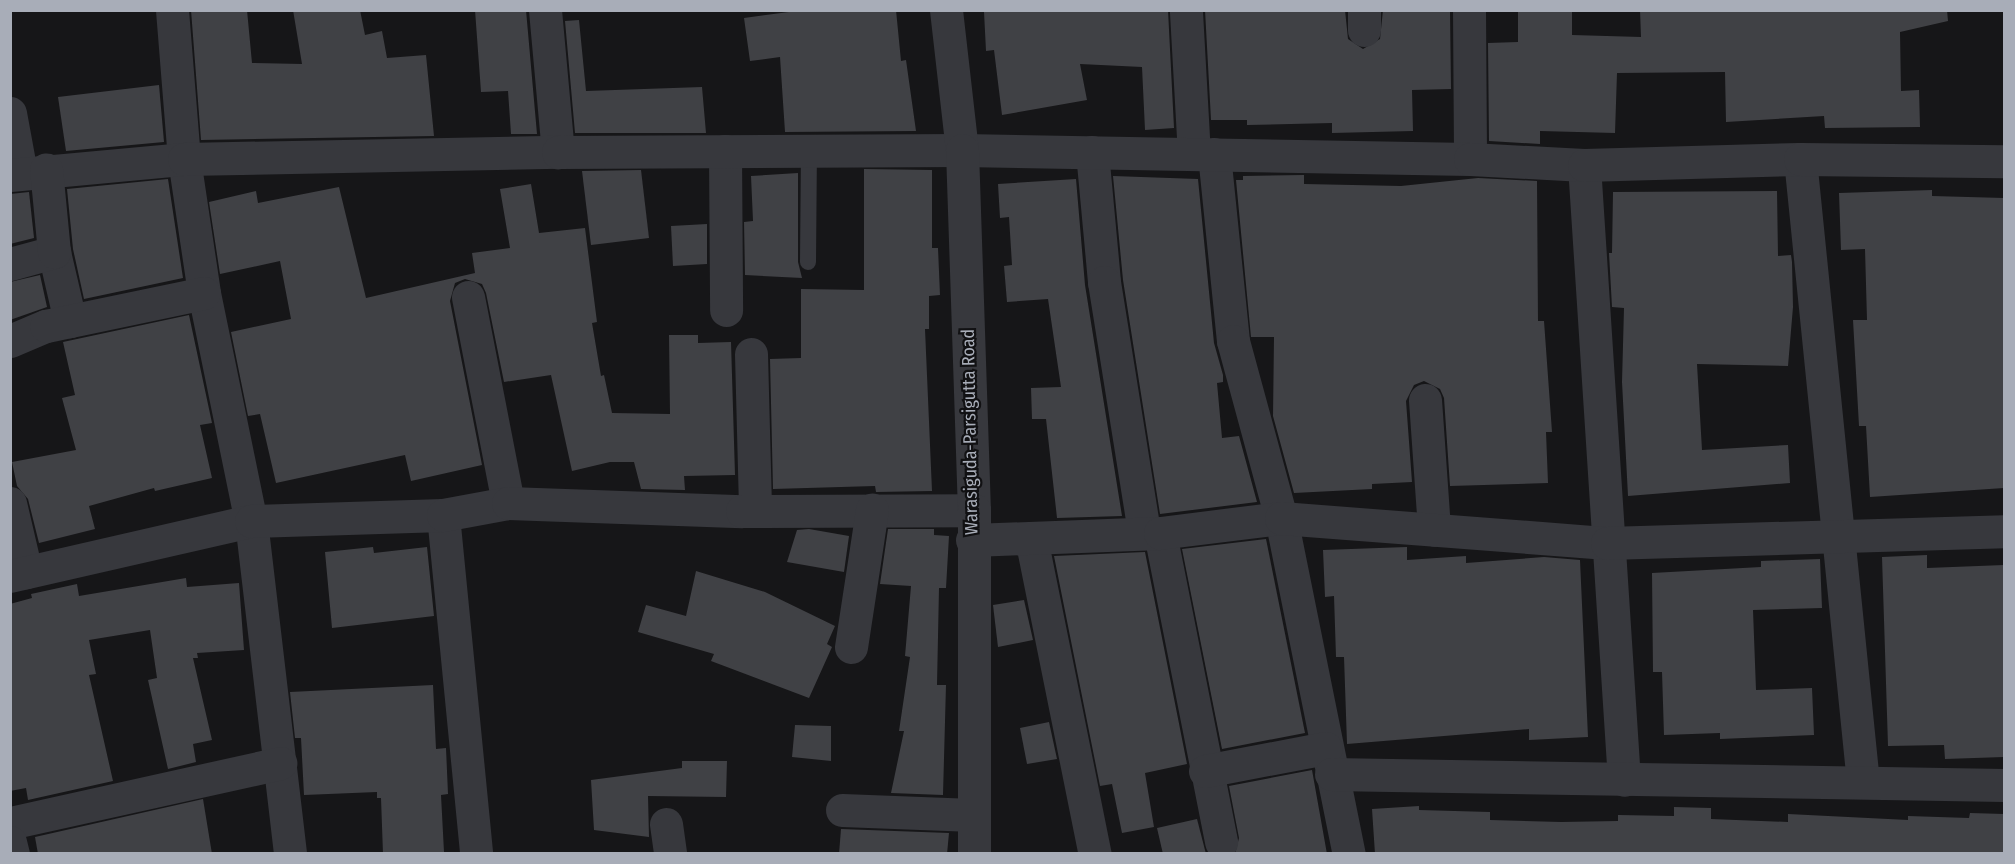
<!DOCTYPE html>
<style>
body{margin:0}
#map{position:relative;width:2015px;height:864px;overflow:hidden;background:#161618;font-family:"Fira Sans Condensed",sans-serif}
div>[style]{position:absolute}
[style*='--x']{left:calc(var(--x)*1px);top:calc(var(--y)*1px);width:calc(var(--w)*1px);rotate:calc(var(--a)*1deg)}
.building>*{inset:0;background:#404145}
.service>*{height:16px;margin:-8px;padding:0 8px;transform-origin:8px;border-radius:8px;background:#37383d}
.minor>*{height:33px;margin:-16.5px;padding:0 16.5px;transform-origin:16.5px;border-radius:16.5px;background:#37383d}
.tertiary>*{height:33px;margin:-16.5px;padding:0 16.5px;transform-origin:16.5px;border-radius:16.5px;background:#37383d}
span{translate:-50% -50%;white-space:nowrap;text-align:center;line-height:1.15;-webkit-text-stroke:4.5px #111113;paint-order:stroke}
.street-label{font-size:18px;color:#a8adb8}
.frame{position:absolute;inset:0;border:12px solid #a8adb8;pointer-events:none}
</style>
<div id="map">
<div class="building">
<div style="clip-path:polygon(191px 10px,247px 10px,252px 63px,302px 64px,293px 10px,360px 10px,365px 35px,382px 31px,387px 58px,426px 55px,434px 136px,201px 140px)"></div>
<div style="clip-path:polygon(475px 10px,526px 10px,537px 134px,511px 134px,508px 91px,481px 92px)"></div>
<div style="clip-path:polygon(804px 10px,896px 10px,901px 61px,906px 60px,916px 131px,785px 132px,780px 57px,750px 61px,744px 18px)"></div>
<div style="clip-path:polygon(1035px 10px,1168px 10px,1174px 128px,1145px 130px,1142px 67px,1080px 64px,1087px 100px,1002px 115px,994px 50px,986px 51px,984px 12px)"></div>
<div style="clip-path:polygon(1205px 10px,1345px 10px,1348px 39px,1363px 49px,1380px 39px,1383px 10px,1450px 10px,1451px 89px,1412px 90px,1413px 131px,1332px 133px,1332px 123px,1247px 125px,1247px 120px,1211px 120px)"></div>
<div style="clip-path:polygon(1518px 10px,1572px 10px,1572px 35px,1641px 37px,1640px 10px,1947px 10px,1948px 21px,1900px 32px,1901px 91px,1919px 90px,1920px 127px,1825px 128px,1824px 116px,1726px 122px,1725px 72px,1617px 73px,1615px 133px,1540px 131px,1540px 144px,1489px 141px,1488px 43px,1518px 42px)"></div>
<div style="clip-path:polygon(579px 20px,586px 91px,702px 87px,706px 133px,575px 133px,565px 21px)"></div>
<div style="clip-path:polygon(159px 85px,164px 142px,66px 151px,58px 97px)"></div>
<div style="clip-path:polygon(864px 169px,932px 170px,932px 248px,938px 248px,940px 295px,929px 296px,929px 329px,925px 329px,932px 491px,876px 492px,875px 486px,773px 489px,770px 359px,801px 358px,801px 289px,864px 290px)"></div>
<div style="clip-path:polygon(641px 170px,649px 238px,591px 245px,582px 171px)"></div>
<div style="clip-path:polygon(798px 173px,798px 262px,802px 278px,745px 275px,744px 222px,753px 221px,751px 176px)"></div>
<div style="clip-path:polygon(1304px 175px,1304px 184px,1401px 186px,1478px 178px,1537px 181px,1538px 321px,1544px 321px,1552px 432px,1546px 432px,1548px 483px,1450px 486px,1444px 398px,1440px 389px,1424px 381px,1414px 385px,1406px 401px,1412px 482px,1372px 484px,1372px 489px,1294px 493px,1273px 416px,1274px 337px,1251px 337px,1236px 180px,1243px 180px,1243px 176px)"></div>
<div style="clip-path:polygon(1113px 176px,1198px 179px,1214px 343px,1223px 375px,1223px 382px,1217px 383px,1222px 438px,1239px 436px,1257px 502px,1160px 514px,1123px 280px)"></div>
<div style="clip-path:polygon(168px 179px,183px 278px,84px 299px,73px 249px,67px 189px)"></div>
<div style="clip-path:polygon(1076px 179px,1085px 285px,1122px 516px,1057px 518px,1046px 419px,1032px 419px,1031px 388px,1061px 387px,1048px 299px,1007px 302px,1004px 266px,1012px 265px,1009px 217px,1000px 218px,998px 184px)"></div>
<div style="clip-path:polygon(531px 184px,539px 233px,585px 228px,597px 322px,592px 323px,601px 376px,604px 375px,612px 413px,670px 414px,669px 335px,698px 335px,698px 343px,731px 342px,735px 475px,684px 476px,685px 490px,641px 489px,634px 462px,610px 462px,572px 471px,551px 375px,504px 382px,486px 293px,482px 284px,465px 279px,455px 283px,450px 301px,482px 465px,411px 481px,405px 455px,276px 483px,260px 414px,248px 416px,231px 332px,291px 319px,280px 261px,220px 274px,209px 202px,256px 191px,258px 203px,339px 187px,366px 298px,475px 273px,472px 253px,510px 248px,500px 189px)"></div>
<div style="clip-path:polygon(1932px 190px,1932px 196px,2004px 198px,2004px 488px,1870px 497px,1866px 426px,1859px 426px,1853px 320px,1867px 320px,1865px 249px,1841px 250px,1839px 193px)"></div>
<div style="clip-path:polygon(1777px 191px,1778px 256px,1791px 255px,1792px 262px,1793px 307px,1788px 366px,1697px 364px,1702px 450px,1788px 445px,1790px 483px,1628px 496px,1622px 382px,1624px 308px,1612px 307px,1609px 253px,1612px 253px,1613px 192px)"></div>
<div style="clip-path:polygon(29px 192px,34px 238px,10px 244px,10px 194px)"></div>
<div style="clip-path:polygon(707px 224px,707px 264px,673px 266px,671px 226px)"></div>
<div style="clip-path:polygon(40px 275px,47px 307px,10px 320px,10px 282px)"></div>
<div style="clip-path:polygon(189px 315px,212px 423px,200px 425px,212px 478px,155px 491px,154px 488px,89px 506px,95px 529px,39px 543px,28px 499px,17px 486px,12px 462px,76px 450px,62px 398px,75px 395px,63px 342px)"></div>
<div style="clip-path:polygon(809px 529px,849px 536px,844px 572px,787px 562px,797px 530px)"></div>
<div style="clip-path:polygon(888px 529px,934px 529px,934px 535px,949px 536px,946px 588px,939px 588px,937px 685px,946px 685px,943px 795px,891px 793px,904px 731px,899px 731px,910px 657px,905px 656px,911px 586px,880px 584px)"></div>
<div style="clip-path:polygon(1266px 539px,1305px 733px,1222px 749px,1182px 549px)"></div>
<div style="clip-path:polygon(373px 547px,374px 553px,427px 547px,434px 616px,332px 628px,325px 552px)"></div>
<div style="clip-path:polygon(1407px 547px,1407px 560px,1466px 556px,1466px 563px,1544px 557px,1580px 560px,1588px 737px,1529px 740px,1529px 729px,1347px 744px,1344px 657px,1336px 657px,1334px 596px,1325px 597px,1323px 550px)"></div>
<div style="clip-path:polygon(1145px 552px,1187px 764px,1145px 773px,1154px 827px,1122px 833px,1112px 784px,1100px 786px,1054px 556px)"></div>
<div style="clip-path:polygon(1927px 555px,1927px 568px,2004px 565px,2004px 757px,1945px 759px,1944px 745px,1888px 746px,1882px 557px)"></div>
<div style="clip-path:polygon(1820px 559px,1822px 608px,1753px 610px,1756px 690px,1812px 688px,1814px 735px,1720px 739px,1720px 733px,1664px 735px,1662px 672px,1653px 672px,1652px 573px,1761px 567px,1761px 561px)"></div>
<div style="clip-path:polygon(696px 571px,765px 592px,835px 626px,827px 644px,832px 647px,809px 698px,711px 661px,714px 654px,638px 632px,646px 605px,686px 616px)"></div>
<div style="clip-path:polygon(186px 578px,187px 587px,239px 583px,244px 650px,197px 653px,198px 658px,193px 658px,212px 740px,193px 744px,196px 762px,168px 769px,148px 680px,157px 678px,150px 630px,89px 640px,96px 674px,89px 675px,113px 781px,28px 800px,26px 788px,10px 791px,10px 604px,32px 598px,31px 594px,77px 584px,79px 596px)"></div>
<div style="clip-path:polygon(1024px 600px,1033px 640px,998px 647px,993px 605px)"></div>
<div style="clip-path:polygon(433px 685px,436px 749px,446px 748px,448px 794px,441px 795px,444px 852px,383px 854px,381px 798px,377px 798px,377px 792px,304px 795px,301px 738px,295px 738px,290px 692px)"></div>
<div style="clip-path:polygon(1049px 722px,1057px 759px,1027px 764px,1020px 728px)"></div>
<div style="clip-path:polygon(795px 725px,831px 726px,831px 761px,792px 757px)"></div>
<div style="clip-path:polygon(682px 761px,727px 761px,726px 797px,648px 796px,649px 837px,594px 830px,591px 780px,682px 768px)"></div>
<div style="clip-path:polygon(1312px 770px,1327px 854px,1235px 854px,1239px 838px,1229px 786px)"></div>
<div style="clip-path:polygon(203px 799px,212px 854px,38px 854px,35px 837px)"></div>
<div style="clip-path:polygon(1419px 806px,1419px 810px,1490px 812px,1490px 820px,1561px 822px,1618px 821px,1618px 815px,1674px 816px,1674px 807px,1711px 808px,1711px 819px,1788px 822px,1788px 814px,1908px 820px,1908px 816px,1969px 818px,1970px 813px,2004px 814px,2004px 854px,1375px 854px,1372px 809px)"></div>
<div style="clip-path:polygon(1197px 819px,1206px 854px,1163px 854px,1157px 828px)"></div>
<div style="clip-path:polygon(841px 829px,949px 833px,947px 854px,839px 854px)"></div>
</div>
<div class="service">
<div style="--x:808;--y:262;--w:111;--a:-89.5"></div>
</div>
<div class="minor">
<div style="--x:172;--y:10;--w:149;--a:85.4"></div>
<div style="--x:184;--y:159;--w:135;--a:81.5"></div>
<div style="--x:204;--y:293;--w:233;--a:78.4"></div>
<div style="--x:251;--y:521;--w:335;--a:83.3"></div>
<div style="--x:545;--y:10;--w:143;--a:84.8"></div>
<div style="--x:1364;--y:10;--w:20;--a:90"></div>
<div style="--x:1469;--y:10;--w:149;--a:89.6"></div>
<div style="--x:1186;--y:12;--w:142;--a:86.8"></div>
<div style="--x:10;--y:113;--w:61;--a:79.6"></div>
<div style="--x:725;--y:151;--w:159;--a:89.6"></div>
<div style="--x:1092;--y:152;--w:131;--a:84.7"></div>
<div style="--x:1104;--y:282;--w:254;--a:80.9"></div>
<div style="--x:1214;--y:154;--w:188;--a:84.2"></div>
<div style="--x:1233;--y:341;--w:183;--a:74.8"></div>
<div style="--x:1281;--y:518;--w:343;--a:78.6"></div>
<div style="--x:1800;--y:159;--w:626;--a:84.23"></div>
<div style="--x:1584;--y:165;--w:616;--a:86.28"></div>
<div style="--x:10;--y:175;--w:175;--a:-5.3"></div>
<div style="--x:184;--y:159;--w:374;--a:-1.1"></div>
<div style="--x:558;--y:152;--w:404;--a:-0.3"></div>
<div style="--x:962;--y:150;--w:508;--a:1.01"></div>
<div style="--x:1470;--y:159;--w:114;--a:3"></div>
<div style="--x:1584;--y:165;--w:216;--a:-1.6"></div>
<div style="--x:1800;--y:159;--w:204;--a:0.6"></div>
<div style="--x:54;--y:252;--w:71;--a:76.9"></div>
<div style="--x:10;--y:264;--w:46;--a:-15.3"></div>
<div style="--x:54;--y:252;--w:83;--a:-95.5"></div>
<div style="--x:468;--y:297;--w:210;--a:79"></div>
<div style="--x:10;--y:341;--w:39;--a:-23"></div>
<div style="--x:46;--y:326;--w:161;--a:-11.8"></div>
<div style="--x:751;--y:354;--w:156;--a:88.5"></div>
<div style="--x:1425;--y:400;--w:130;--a:86"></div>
<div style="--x:10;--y:503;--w:71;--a:76.9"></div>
<div style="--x:443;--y:515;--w:341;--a:84.4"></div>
<div style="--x:1160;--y:533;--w:315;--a:78.8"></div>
<div style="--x:1031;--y:538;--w:322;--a:78.6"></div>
<div style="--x:972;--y:540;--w:188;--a:-2.1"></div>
<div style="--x:1160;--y:533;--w:122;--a:-7.1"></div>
<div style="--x:1281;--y:518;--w:327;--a:4.4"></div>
<div style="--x:1607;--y:543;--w:397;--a:-1.7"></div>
<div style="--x:10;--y:576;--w:247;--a:-12.9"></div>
<div style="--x:251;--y:521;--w:192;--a:-1.8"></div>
<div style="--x:443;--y:515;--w:66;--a:-10.5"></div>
<div style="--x:508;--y:503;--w:234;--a:2"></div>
<div style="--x:742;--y:511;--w:232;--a:-0.2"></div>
<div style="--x:851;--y:647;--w:139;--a:-81.3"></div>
<div style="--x:1205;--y:771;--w:123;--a:-10.8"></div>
<div style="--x:1331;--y:774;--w:673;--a:0.94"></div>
<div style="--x:842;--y:810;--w:131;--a:2.2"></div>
<div style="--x:10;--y:823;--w:277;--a:-12.5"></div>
<div style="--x:666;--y:824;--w:30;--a:82"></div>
<div style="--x:10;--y:842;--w:12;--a:76"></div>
</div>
<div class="tertiary">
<div style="--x:946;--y:10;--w:141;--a:83.5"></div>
<div style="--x:962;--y:150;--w:360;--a:88.1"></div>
<div style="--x:974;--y:510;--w:344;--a:90"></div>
</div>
<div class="street-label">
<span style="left:970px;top:432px;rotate:-91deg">Warasiguda-Parsigutta Road</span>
</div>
<div class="frame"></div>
</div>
